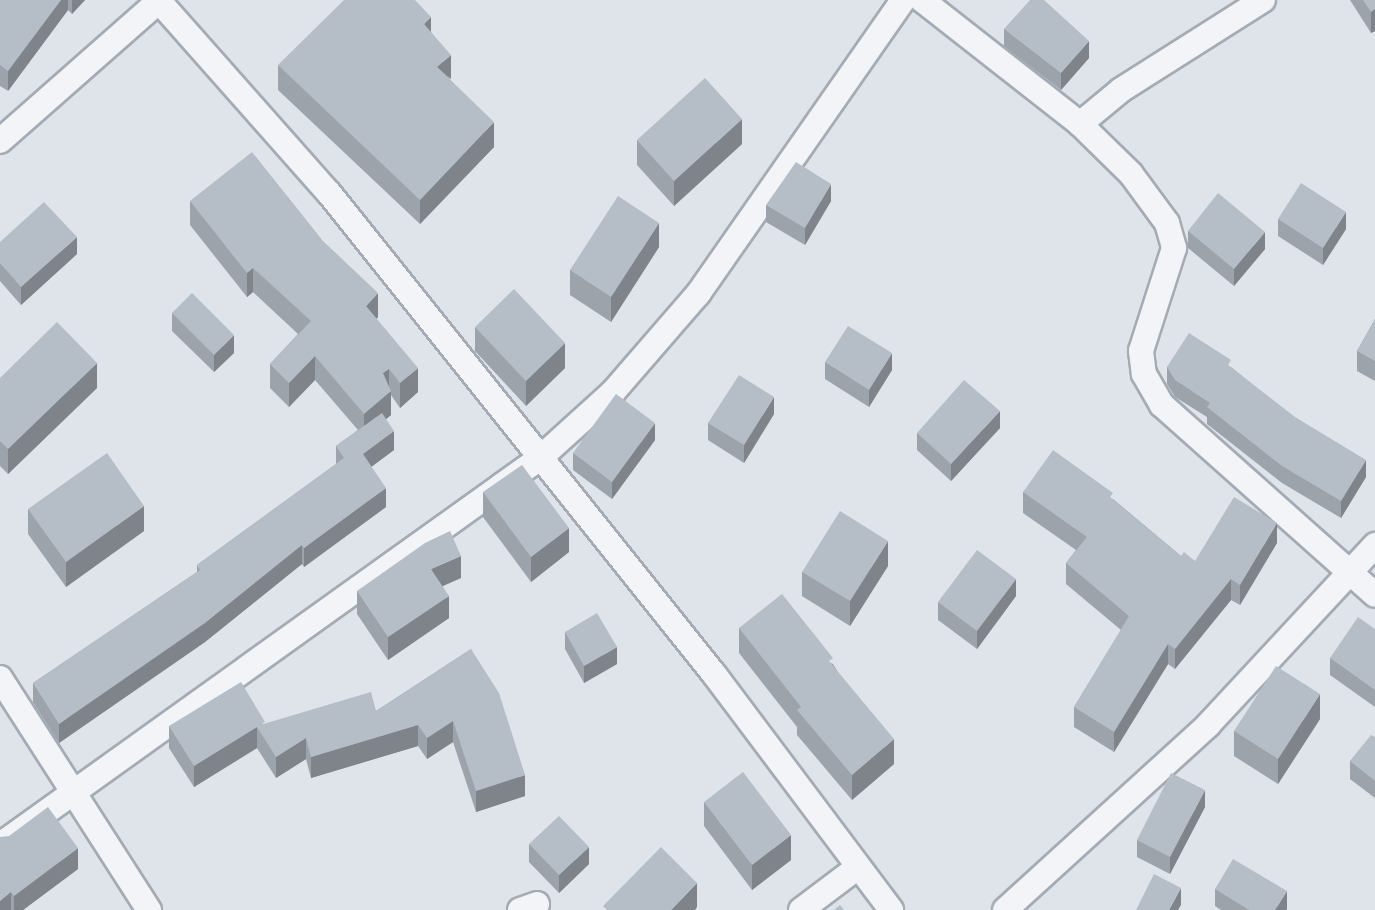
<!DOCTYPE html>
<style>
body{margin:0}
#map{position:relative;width:1375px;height:910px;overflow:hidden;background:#dfe4ea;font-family:"DejaVu Sans",sans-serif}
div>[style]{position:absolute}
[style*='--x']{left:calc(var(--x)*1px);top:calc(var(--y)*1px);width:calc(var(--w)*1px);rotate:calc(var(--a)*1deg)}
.roads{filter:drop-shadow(2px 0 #a4abb4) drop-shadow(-2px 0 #a4abb4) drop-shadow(0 2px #a4abb4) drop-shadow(0 -2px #a4abb4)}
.street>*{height:24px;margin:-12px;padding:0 12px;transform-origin:12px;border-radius:12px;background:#f2f4f7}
.wall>*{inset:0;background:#9ca3ab}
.shaded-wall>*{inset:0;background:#7f848b}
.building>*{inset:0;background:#b5bdc7}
span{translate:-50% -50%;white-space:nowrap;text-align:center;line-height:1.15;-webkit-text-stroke:7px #eef2f7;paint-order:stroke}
</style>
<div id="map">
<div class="roads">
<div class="street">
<div style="--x:158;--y:0;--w:258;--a:48.5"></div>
<div style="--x:329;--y:193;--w:616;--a:51.33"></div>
<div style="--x:714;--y:674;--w:295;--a:53.1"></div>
<div style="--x:922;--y:0;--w:201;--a:38.1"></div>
<div style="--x:1080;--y:124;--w:71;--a:44.4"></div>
<div style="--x:1131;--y:174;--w:61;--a:53.7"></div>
<div style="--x:1167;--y:223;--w:26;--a:74"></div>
<div style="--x:1174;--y:248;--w:108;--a:107.8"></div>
<div style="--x:1141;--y:351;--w:23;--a:83"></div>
<div style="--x:1144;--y:374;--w:36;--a:60"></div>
<div style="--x:1162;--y:405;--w:285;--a:41.7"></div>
<div style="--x:1080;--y:124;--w:53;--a:-39.7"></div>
<div style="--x:1121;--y:90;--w:168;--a:-32.4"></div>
<div style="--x:0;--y:141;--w:213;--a:-41.4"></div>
<div style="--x:0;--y:678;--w:276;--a:57.3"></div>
<div style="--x:0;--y:845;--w:664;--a:-35.63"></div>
<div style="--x:540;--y:458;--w:98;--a:-42.1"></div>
<div style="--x:613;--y:392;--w:130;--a:-49.1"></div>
<div style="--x:698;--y:294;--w:358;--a:-55.1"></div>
<div style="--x:520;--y:910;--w:18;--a:-19"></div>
<div style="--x:801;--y:910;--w:71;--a:-37"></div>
<div style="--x:1005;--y:910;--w:275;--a:-42.3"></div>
<div style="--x:1208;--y:725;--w:246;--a:-47.1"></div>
</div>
</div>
<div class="wall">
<div style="clip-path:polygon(0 0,85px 0,72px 14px,68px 10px,8px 91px,0 86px)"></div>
<div style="clip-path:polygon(1350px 0,1375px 0,1375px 31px,1371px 33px)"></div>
<div style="clip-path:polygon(1004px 29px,1089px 58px,1061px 90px,1004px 46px)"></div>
<div style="clip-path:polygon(431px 32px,450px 80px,494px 147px,420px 224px,278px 90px,278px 65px)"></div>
<div style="clip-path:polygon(637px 140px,742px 144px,674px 206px,637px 165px)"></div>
<div style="clip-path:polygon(190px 201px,378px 317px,376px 319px,418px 392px,400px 408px,391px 395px,391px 415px,386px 419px,394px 450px,371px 467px,386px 507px,304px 567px,302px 564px,205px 642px,59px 743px,33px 702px,33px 683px,197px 572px,197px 565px,336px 464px,336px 446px,358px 430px,315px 380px,289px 407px,270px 388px,270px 364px,298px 334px,253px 292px,247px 297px,190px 225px)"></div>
<div style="clip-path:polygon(831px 201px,805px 245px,766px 222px,766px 205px)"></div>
<div style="clip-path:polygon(1278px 219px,1346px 229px,1323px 265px,1278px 236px)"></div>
<div style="clip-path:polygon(1188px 231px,1265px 249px,1234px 286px,1188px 248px)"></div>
<div style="clip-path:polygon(0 242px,77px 254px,21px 305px,0 281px)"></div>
<div style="clip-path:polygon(659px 247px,611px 322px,570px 295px,570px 270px)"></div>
<div style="clip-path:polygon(172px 313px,234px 353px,214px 372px,172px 331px)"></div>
<div style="clip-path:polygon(1375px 319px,1375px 381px,1357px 371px,1357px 351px)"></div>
<div style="clip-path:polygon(475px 327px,565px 368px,526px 406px,475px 351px)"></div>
<div style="clip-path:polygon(825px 362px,892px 370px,869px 407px,825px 379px)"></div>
<div style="clip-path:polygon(1167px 367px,1231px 367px,1366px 477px,1341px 518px,1282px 483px,1207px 424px,1207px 417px,1175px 397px,1167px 384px)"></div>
<div style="clip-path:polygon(0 378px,97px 388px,8px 474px,0 466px)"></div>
<div style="clip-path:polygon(774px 414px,744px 463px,708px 440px,708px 423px)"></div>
<div style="clip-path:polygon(1000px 428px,951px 481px,917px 450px,917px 433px)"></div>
<div style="clip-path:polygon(655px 440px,612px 499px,573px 470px,573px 453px)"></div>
<div style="clip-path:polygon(483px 492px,569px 552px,531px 582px,483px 517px)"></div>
<div style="clip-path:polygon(1023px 492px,1113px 499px,1181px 556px,1195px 561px,1277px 543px,1240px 605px,1231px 600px,1175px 669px,1168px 664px,1114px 752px,1074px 727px,1074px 707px,1121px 630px,1066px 584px,1066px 563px,1076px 550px,1023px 513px)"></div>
<div style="clip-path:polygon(28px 509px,144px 531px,66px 587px,28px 534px)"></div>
<div style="clip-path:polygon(888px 566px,850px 626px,802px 596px,802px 572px)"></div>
<div style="clip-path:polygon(461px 578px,443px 586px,449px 618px,388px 660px,357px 614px,357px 591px)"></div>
<div style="clip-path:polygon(1016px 596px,977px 649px,938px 620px,938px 602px)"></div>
<div style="clip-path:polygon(739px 628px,833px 664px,894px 764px,852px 800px,797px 735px,797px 727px,739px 653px)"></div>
<div style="clip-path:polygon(1375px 629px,1375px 707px,1330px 675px,1330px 658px)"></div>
<div style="clip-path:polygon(565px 632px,617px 664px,584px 683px,565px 649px)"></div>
<div style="clip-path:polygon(471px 649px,525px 796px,476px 812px,453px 742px,427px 759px,418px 746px,311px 778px,306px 759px,276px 778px,257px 748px,194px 787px,169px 748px,169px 726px,265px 724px,376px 711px)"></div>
<div style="clip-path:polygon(1320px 719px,1278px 784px,1234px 756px,1234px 731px)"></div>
<div style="clip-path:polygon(1375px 737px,1375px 798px,1350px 779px,1350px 761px)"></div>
<div style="clip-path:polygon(704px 802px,791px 860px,752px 890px,704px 826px)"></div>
<div style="clip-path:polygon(1205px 807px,1170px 874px,1137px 857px,1137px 840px)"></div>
<div style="clip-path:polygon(9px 836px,78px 869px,23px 910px,0 910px)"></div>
<div style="clip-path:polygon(529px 844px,589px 864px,559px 893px,529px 862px)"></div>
<div style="clip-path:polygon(1215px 889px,1287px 909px,1286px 910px,1221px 910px,1215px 906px)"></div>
</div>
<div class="shaded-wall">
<div style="clip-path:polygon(61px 0,68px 0,68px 10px,8px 91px,8px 71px)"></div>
<div style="clip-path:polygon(72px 0,85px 0,72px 14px)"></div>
<div style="clip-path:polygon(1375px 9px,1375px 31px,1371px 33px,1371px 12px)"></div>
<div style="clip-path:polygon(431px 17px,431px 41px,424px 24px)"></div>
<div style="clip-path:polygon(1089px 41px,1089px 58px,1061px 90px,1061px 73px)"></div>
<div style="clip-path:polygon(451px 55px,451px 79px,437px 67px)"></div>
<div style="clip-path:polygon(742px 119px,742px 144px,674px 206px,674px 181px)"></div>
<div style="clip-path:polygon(494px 122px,494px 147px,420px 224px,420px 200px)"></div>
<div style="clip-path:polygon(831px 184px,831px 201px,805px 245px,805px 228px)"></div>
<div style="clip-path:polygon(1346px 212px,1346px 229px,1323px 265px,1323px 248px)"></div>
<div style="clip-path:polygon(659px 223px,659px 247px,611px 322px,611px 297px)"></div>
<div style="clip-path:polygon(1265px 232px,1265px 249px,1234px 286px,1234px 269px)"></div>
<div style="clip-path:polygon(77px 237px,77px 254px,21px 305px,21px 287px)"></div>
<div style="clip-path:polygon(253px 268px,253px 292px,247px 297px,247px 273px)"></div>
<div style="clip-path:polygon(378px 293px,378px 317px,366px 331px,366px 306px)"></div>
<div style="clip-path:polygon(234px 335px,234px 353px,214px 372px,214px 355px)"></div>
<div style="clip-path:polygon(565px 343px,565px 368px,526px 406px,526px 381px)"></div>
<div style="clip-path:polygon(892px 353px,892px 370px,869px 407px,869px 390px)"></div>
<div style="clip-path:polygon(315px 356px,315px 380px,289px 407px,289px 383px)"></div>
<div style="clip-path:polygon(97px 363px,97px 388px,8px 474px,8px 449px)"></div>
<div style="clip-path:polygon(418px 368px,418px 392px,400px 408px,400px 383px)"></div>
<div style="clip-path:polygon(389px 369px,389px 393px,391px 391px,391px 415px,364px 438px,364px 414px,383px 373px)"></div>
<div style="clip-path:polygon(774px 397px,774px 414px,744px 463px,744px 445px)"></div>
<div style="clip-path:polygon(1000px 411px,1000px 428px,951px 481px,951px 464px)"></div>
<div style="clip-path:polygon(655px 423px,655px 440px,612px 499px,612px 482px)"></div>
<div style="clip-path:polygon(394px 431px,394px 450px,363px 473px,363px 454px)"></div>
<div style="clip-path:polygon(1366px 460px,1366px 477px,1341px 518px,1341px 501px)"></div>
<div style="clip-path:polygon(386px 488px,386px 507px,304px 567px,304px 548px)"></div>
<div style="clip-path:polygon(144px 506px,144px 531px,66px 587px,66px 562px)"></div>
<div style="clip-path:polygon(1277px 523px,1277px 543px,1240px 605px,1240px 585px)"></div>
<div style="clip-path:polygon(569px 528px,569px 552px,531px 582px,531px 557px)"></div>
<div style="clip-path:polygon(888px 541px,888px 566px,850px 626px,850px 601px)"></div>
<div style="clip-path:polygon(302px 545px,302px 564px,205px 642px,59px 743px,59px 724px)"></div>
<div style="clip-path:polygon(461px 556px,461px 578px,431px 591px,431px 569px)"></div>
<div style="clip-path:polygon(1016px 579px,1016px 596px,977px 649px,977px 631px)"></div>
<div style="clip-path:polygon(1231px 579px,1231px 600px,1175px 669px,1175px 649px)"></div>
<div style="clip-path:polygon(449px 596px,449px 618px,388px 660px,388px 637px)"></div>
<div style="clip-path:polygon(1168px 644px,1168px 664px,1114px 752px,1114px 732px)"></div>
<div style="clip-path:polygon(617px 647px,617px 664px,584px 683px,584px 666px)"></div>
<div style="clip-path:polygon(1320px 694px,1320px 719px,1278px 784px,1278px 759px)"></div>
<div style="clip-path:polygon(453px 721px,453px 742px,427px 759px,427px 738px)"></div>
<div style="clip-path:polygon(418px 725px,418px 746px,311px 778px,311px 757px)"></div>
<div style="clip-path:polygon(257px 727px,257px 748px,194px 787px,194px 766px)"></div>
<div style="clip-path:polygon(306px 738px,306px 759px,276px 778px,276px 757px)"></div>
<div style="clip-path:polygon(894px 739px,894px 764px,852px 800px,852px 775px)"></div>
<div style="clip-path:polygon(525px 775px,525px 796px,476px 812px,476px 791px)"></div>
<div style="clip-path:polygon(1205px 790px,1205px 807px,1170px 874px,1170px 857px)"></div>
<div style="clip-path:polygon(791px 835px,791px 860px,752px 890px,752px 865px)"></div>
<div style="clip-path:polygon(589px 847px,589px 864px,559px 893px,559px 875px)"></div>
<div style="clip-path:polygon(78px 848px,78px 869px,23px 910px,14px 910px,14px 896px)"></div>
<div style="clip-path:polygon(697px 883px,697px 907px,695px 910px,671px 910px)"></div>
<div style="clip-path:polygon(1181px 888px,1181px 905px,1178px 910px,1169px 910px)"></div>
<div style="clip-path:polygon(1287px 891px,1287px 909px,1286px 910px,1275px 910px)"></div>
<div style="clip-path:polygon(11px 892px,11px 910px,0 910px,0 901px)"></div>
</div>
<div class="building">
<div style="clip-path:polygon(0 0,61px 0,8px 71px,0 65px)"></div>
<div style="clip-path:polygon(344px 0,415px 0,431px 17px,424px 24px,451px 55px,437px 67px,494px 122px,420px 200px,278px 65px)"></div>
<div style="clip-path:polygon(1030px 0,1044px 0,1089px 41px,1061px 73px,1004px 29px)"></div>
<div style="clip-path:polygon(1363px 0,1375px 0,1375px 9px,1371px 12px)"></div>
<div style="clip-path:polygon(705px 78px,742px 119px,674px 181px,637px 140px)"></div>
<div style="clip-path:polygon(252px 152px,323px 241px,378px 293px,366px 306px,418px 368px,400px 383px,389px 369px,383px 373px,391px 391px,364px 414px,315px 356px,289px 383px,270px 364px,311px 321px,253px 268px,247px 273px,190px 201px)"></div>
<div style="clip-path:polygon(796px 162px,831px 184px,805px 228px,766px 205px)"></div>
<div style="clip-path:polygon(1301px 183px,1346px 212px,1323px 248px,1278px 219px)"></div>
<div style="clip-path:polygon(1218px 193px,1265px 232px,1234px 269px,1188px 231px)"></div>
<div style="clip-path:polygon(618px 196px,659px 223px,611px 297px,570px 270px)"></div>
<div style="clip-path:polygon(44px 202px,77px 237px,21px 287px,0 263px,0 242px)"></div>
<div style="clip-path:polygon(514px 289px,565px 343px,526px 381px,475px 327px)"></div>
<div style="clip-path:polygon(192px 293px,234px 335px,214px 355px,172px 313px)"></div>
<div style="clip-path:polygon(1375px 319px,1375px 361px,1357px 351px)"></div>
<div style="clip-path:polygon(57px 322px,97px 363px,8px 449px,0 441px,0 378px)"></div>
<div style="clip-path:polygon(848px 326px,892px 353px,869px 390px,825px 362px)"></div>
<div style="clip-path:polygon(1189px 333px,1231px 360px,1228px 365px,1295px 417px,1366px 460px,1341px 501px,1282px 466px,1207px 407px,1210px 403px,1175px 380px,1167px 367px)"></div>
<div style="clip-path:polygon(739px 375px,774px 397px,744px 445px,708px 423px)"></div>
<div style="clip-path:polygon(964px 380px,1000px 411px,951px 464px,917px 433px)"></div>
<div style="clip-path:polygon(616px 394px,655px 423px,612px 482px,573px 453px)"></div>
<div style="clip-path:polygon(382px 413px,394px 431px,363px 454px,386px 488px,304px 548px,302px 545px,205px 623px,59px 724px,33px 683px,200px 570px,197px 565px,344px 458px,336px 446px)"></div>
<div style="clip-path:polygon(1053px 450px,1113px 493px,1110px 497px,1181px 556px,1184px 552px,1195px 561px,1234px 497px,1277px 523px,1240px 585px,1231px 579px,1175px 649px,1168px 644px,1114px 732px,1074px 707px,1129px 616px,1066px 563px,1087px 537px,1023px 492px)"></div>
<div style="clip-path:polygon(107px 453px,144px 506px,66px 562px,28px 509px)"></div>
<div style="clip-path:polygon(522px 465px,569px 528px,531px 557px,483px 492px)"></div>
<div style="clip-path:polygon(840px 511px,888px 541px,850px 601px,802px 572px)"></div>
<div style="clip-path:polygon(450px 531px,461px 556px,431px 569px,449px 596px,388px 637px,357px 591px,425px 543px)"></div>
<div style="clip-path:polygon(977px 550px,1016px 579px,977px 631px,938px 602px)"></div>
<div style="clip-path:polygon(782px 594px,833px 658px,829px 661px,894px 739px,852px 775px,797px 710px,801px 707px,739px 628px)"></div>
<div style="clip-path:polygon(597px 613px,617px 647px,584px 666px,565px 632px)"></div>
<div style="clip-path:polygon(1358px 617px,1375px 629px,1375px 690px,1330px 658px)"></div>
<div style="clip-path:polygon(471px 649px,499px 693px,525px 775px,476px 791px,453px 721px,427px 738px,418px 725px,311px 757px,306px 738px,276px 757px,257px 727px,194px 766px,169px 726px,241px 682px,265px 722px,260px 725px,371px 692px,376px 711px)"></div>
<div style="clip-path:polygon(1276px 666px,1320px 694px,1278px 759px,1234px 731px)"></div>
<div style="clip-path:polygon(1371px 735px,1375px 737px,1375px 781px,1350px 761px)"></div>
<div style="clip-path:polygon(743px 772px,791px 835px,752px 865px,704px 802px)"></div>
<div style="clip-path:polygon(1171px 773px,1205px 790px,1170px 857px,1137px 840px)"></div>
<div style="clip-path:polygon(48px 807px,78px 848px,14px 896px,11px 892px,0 901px,0 837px,9px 836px)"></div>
<div style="clip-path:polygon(559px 816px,589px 847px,559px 875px,529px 844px)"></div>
<div style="clip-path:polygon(661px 847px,697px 883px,671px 910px,607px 910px,603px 906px)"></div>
<div style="clip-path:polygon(1233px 859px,1287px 891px,1275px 910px,1249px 910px,1215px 889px)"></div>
<div style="clip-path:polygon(1154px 874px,1181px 888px,1169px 910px,1136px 910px)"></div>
<div style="clip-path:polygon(840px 905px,844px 910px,834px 910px)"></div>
</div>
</div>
